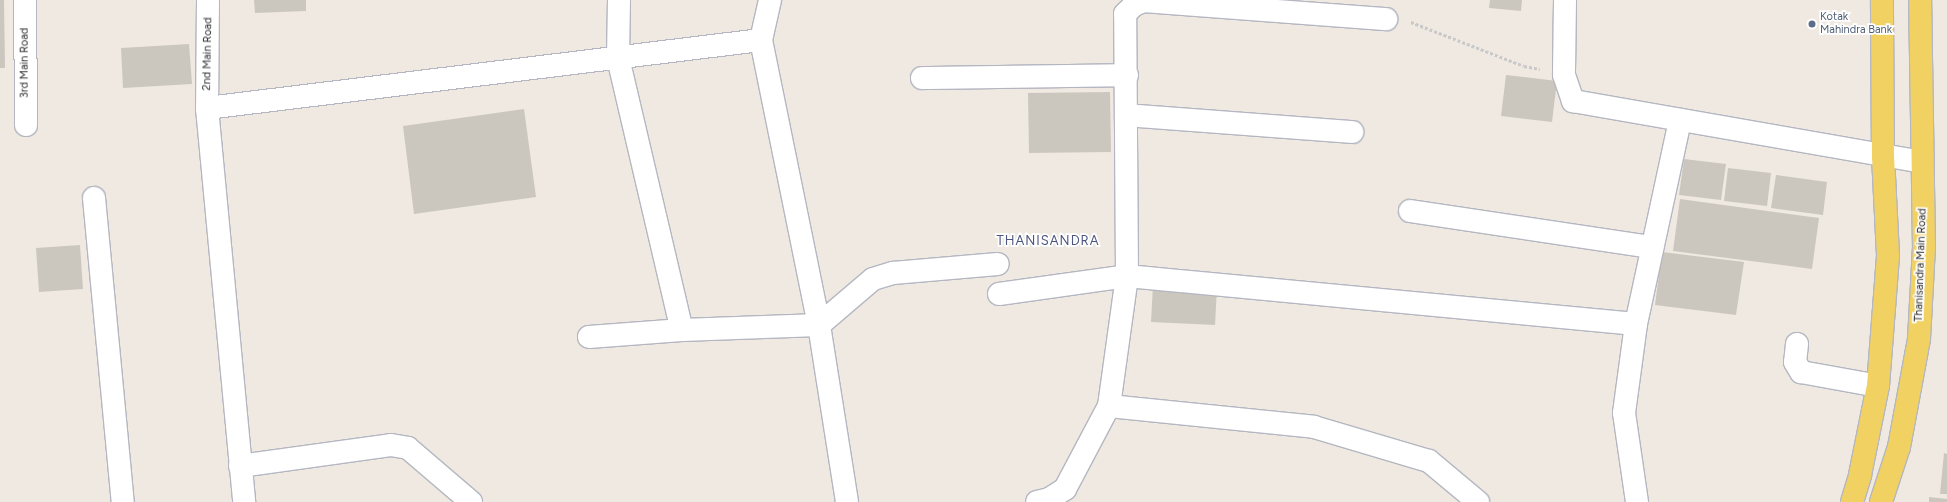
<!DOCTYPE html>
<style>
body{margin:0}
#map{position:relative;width:1947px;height:502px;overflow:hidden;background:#efe9e1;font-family:Figtree,sans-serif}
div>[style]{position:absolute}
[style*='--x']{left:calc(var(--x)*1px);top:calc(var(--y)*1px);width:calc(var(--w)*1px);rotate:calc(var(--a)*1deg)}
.building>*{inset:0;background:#cbc7bf}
.path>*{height:2.5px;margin-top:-1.25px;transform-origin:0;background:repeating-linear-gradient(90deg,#c9c9c9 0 3px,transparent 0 5px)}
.roads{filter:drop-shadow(1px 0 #b4b7c1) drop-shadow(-1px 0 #b4b7c1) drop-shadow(0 1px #b4b7c1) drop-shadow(0 -1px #b4b7c1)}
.minor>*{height:22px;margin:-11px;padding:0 11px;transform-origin:11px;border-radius:11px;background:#fff}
.major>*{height:22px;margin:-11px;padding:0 11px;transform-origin:11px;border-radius:11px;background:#f2d163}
.dots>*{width:11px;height:11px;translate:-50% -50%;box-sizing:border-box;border:2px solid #fff;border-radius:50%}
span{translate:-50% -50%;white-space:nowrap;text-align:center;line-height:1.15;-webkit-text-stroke:3.5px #fff;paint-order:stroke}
.service-label{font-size:11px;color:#4e5e75}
.left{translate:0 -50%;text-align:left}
.street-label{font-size:11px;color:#2e2e2e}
.quarter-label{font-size:13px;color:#4d5680;letter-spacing:1px}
</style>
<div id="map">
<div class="building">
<div style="clip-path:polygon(0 0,4px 0,5px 68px,0 68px)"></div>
<div style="clip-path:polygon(254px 0,306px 0,306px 11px,255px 13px)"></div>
<div style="clip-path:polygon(1490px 0,1522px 0,1521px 11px,1489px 8px)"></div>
<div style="clip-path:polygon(189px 44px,192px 84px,123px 88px,121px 48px)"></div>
<div style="clip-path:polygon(1506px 75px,1557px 81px,1552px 122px,1501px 116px)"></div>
<div style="clip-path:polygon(1110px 92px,1111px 152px,1029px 153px,1028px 93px)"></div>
<div style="clip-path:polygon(524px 109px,536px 197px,414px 214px,403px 126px)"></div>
<div style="clip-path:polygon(1684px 159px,1726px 164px,1721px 200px,1679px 195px)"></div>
<div style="clip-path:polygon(1728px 168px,1771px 173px,1767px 206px,1724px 201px)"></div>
<div style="clip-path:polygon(1776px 175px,1827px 182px,1823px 215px,1771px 208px)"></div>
<div style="clip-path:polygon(1680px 199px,1819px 218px,1812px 269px,1673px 251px)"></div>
<div style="clip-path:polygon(80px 245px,83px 289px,39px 292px,36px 248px)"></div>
<div style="clip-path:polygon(1662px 252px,1744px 262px,1736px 315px,1655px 305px)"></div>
<div style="clip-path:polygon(1153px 285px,1217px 287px,1215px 325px,1151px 322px)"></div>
<div style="clip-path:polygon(1944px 453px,1947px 454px,1947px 494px,1940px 494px)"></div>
<div style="clip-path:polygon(1929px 497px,1947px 499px,1947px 502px,1929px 502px)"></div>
</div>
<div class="path">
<div style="--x:1411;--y:22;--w:121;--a:21.3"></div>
<div style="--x:1524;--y:66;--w:16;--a:11"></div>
</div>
<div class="roads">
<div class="minor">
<div style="--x:25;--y:0;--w:125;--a:89.5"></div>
<div style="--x:208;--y:0;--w:108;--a:90.5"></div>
<div style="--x:207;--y:108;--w:396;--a:84.6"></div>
<div style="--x:619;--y:0;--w:58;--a:91"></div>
<div style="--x:618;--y:58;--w:279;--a:76.8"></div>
<div style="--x:1565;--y:0;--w:75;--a:90.8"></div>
<div style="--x:1564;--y:75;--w:28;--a:71"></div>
<div style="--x:1573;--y:101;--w:354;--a:9.9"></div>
<div style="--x:761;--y:40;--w:41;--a:-77.3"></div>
<div style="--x:922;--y:78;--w:205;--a:-0.8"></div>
<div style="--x:207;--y:108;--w:558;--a:-7"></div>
<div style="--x:761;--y:40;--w:291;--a:78.5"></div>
<div style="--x:819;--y:325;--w:71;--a:-40.4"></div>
<div style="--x:873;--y:279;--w:21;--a:-17"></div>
<div style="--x:893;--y:273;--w:105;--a:-4.9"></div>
<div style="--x:1126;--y:115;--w:227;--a:4.3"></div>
<div style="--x:94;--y:198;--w:305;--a:84.6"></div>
<div style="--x:1410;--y:211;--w:245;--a:8.5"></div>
<div style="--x:999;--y:294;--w:129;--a:-8"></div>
<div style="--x:1127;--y:276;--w:511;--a:5.39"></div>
<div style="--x:589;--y:337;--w:93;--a:-4.3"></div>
<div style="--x:682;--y:330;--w:137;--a:-2.1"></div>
<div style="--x:819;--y:325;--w:179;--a:81"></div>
<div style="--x:1797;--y:344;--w:18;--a:96"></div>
<div style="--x:1795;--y:362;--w:12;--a:59"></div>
<div style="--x:1801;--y:372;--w:78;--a:10.3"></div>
<div style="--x:1109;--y:406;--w:131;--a:-82.1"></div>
<div style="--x:1127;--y:276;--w:262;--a:-90.4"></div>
<div style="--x:1125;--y:14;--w:13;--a:-45"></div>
<div style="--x:1134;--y:5;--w:11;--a:-22"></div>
<div style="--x:1144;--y:1;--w:243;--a:4.3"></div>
<div style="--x:240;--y:466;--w:152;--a:-7.9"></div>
<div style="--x:391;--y:445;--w:17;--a:10"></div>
<div style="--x:408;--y:448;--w:83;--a:40.6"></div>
<div style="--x:1037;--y:502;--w:12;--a:-14"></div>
<div style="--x:1049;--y:499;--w:19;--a:-32"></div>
<div style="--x:1065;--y:489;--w:94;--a:-62.1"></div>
<div style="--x:1109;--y:406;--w:206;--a:5.8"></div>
<div style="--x:1314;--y:427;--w:120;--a:16.5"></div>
<div style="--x:1429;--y:461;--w:64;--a:39.9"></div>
<div style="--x:1637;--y:502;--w:90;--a:-98.3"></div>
<div style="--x:1624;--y:413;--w:90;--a:-82.3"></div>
<div style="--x:1636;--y:324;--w:209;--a:-77.8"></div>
</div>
<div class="major">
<div style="--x:1852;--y:502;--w:28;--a:-73"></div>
<div style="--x:1860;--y:475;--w:91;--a:-78.6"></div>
<div style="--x:1878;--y:386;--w:131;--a:-85.6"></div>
<div style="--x:1888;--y:255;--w:99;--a:-92.9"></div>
<div style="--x:1883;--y:156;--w:156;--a:-90.4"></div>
<div style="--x:1881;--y:502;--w:58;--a:-71.9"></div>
<div style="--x:1899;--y:447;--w:110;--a:-79.5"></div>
<div style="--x:1919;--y:339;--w:91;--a:-86.9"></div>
<div style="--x:1924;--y:248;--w:248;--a:-90.9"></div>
</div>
</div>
<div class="dots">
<div style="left:1812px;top:24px;background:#5c6f8a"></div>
</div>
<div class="service-label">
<span class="left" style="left:1820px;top:24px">Kotak<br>Mahindra Bank</span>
</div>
<div class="street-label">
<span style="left:208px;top:54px;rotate:-89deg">2nd Main Road</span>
<span style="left:25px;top:63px;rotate:-90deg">3rd Main Road</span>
<span style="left:1921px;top:265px;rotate:-88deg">Thanisandra Main Road</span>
</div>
<div class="quarter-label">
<span style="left:1048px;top:241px">THANISANDRA</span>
</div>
</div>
